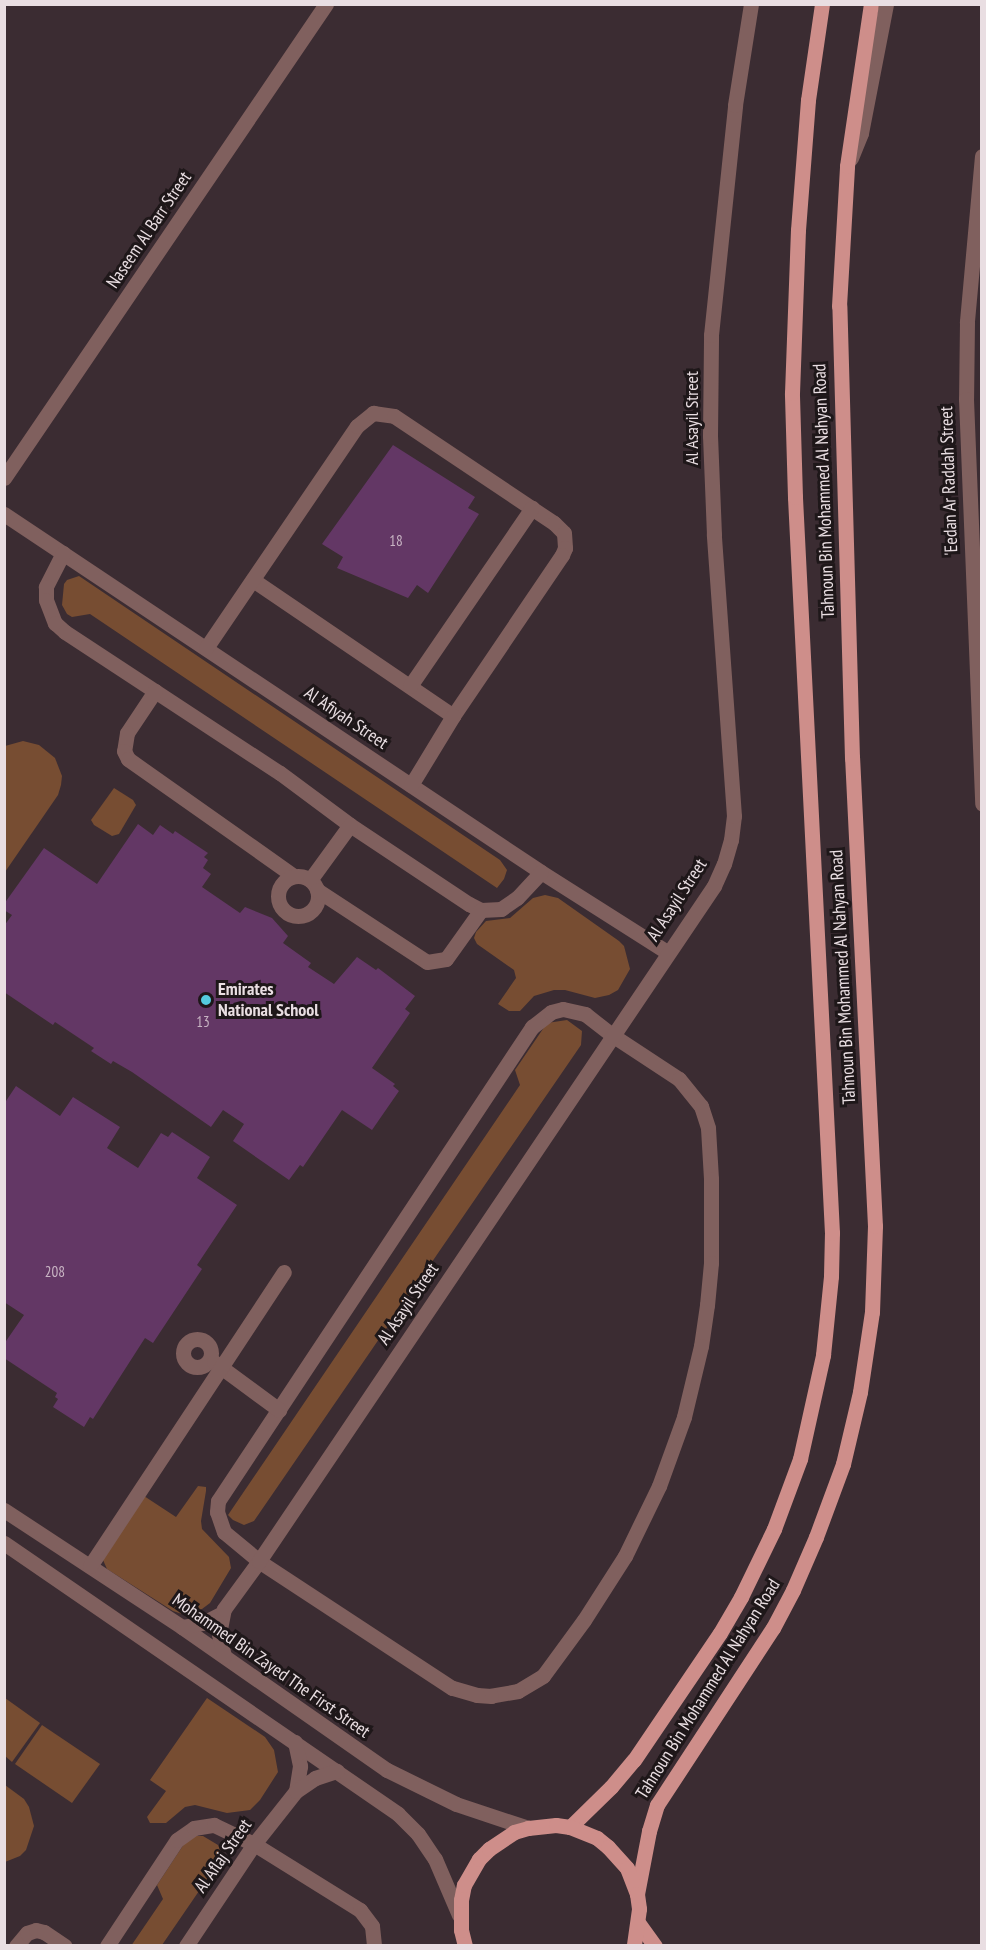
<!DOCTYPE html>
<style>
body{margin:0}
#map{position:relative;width:986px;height:1950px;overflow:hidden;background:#3b2c32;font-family:"PT Sans Narrow",sans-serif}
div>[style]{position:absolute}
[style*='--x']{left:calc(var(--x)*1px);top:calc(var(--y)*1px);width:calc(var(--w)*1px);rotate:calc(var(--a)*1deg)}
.green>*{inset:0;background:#774d32}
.building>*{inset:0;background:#633765}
.minor>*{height:15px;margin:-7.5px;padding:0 7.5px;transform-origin:7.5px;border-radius:7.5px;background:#80605e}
.minor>.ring{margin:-7.5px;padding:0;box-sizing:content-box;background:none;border:15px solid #80605e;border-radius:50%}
.major>*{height:15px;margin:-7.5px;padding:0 7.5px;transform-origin:7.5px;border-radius:7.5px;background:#ce8e8a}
.dots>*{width:16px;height:16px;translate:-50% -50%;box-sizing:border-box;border:3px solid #1e1719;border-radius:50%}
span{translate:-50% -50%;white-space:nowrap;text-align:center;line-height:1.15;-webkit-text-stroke:6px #1e1719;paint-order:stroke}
.number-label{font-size:15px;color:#c8b4c3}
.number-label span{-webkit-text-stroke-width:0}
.street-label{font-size:18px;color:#e9dee2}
.poi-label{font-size:18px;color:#e9dee2;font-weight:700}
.left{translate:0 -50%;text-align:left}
.frame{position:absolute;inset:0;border:6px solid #e9dee2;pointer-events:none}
</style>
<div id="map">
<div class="green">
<div style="clip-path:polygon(79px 576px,500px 860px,507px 870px,504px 879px,497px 888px,90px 614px,72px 617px,67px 614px,62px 605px,64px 584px,67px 580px)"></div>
<div style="clip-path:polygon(23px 741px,39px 745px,55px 758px,62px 776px,61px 785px,58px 795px,5px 872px,5px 746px)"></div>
<div style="clip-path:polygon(114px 788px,133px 800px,136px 805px,119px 834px,112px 836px,94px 825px,91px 820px)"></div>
<div style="clip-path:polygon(545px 895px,558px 898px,619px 941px,624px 946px,630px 969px,618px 990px,609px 995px,595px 998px,565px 990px,554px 990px,534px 996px,520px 1011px,509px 1011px,498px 1004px,516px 978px,514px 970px,477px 944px,474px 938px,476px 932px,486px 921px,510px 918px,533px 898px)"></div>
<div style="clip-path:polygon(567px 1020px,582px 1031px,581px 1045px,254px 1521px,244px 1525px,233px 1520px,228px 1515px,520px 1085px,515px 1070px,547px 1023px)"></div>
<div style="clip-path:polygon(198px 1486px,206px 1487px,206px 1491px,201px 1521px,202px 1529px,229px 1557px,231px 1568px,210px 1603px,202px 1609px,182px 1614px,173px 1611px,107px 1569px,103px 1560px,144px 1496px,176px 1517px)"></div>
<div style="clip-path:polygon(5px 1698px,40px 1723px,12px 1762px,5px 1756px)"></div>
<div style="clip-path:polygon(207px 1698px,265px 1737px,274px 1750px,278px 1772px,260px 1800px,250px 1810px,227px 1813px,195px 1805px,185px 1807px,166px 1823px,150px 1823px,147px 1817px,166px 1791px,150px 1780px)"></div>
<div style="clip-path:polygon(42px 1725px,100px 1764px,72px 1803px,15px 1764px)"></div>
<div style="clip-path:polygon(5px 1785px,24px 1799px,29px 1807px,34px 1826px,26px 1850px,20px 1856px,5px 1862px)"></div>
<div style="clip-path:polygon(193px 1836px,203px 1836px,218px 1845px,223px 1856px,162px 1945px,131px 1946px,163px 1899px,157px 1885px,184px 1844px)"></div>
</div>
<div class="building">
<div style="clip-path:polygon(393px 445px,475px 497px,468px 508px,479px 514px,428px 593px,417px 585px,408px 598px,337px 568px,343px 557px,322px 544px)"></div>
<div style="clip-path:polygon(138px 824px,153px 835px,160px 825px,173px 834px,175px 831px,208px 853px,204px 857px,208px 860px,203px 868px,211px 874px,202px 887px,240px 913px,245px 907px,272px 918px,288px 936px,283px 943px,311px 963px,308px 967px,334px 984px,357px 957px,376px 970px,378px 968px,415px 996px,405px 1009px,410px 1013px,372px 1068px,395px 1084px,393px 1086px,399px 1091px,372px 1130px,342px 1110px,303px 1167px,300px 1165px,289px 1180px,233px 1141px,244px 1124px,223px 1110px,211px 1127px,132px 1072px,113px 1061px,111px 1064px,91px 1051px,94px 1048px,55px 1022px,53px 1025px,4px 992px,4px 926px,12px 915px,4px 910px,4px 904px,44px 848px,97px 884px)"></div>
<div style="clip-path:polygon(16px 1086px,60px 1116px,73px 1097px,120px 1127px,107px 1148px,138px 1168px,161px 1133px,168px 1137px,172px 1132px,210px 1157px,197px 1178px,237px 1205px,197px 1265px,202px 1269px,153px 1343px,145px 1338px,93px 1419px,90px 1417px,84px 1427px,53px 1407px,58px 1399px,55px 1397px,57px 1393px,4px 1358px,4px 1344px,24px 1315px,4px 1302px,4px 1104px)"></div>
</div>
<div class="minor">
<div style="--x:982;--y:156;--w:167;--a:95.2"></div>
<div style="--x:967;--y:322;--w:77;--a:90.7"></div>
<div style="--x:966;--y:399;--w:405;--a:87.7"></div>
<div style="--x:851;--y:158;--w:27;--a:-68"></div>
<div style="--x:861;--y:133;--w:131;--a:-79"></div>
<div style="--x:4;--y:478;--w:573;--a:-55.81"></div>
<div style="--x:4;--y:514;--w:645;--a:33.69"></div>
<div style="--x:541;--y:872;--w:149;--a:32.4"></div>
<div style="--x:63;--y:553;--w:38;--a:117"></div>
<div style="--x:46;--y:587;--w:13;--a:90"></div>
<div style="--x:46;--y:600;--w:25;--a:69"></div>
<div style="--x:55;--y:623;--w:13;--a:42"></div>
<div style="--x:65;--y:632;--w:257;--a:33.3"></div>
<div style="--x:280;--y:773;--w:87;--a:36.6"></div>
<div style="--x:350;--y:825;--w:143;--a:33.6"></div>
<div style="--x:469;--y:904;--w:13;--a:27"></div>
<div style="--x:481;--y:910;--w:20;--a:-3"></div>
<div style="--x:501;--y:909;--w:19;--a:-35"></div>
<div style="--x:517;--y:898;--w:35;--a:-47"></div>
<div style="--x:253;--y:580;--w:242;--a:34.2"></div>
<div style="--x:206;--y:648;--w:268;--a:-55.8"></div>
<div style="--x:357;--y:426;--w:21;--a:-39"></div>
<div style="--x:373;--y:413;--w:21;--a:8"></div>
<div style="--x:394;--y:416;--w:192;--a:33.8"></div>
<div style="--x:554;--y:523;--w:14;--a:45"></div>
<div style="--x:564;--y:533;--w:15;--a:86"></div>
<div style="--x:565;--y:548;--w:8;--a:113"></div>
<div style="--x:562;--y:555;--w:194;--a:124.1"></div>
<div style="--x:453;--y:716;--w:81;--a:121.3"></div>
<div style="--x:410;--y:686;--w:216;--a:-55.6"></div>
<div style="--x:155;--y:691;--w:50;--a:123.7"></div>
<div style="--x:127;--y:733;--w:18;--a:99"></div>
<div style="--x:124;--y:751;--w:9;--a:63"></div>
<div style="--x:128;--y:759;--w:203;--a:35.2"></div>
<div class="ring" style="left:278px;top:876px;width:25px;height:25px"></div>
<div style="--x:310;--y:880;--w:68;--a:-54"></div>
<div style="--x:317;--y:890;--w:131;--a:33.2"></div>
<div style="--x:427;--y:962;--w:19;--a:-9"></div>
<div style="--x:446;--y:959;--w:60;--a:-54.5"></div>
<div style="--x:563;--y:1009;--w:23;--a:13"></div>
<div style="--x:585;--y:1014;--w:34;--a:38"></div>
<div style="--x:612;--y:1035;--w:80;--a:33.3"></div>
<div style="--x:679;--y:1079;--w:35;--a:51"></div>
<div style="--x:701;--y:1106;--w:23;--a:72"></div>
<div style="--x:708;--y:1128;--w:51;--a:86.6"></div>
<div style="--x:711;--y:1179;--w:84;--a:90"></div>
<div style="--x:711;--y:1263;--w:42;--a:95.4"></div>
<div style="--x:707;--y:1305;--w:41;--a:98.3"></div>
<div style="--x:701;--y:1346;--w:73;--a:103.5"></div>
<div style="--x:684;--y:1417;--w:73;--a:109.9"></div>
<div style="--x:659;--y:1486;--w:78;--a:115.9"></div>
<div style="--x:625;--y:1556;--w:76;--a:122.6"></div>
<div style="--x:584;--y:1620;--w:69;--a:126.2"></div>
<div style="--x:543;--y:1676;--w:29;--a:149"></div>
<div style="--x:518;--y:1691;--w:27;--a:170"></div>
<div style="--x:491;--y:1696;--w:14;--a:-176"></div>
<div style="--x:477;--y:1695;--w:26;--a:-164"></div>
<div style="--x:452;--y:1688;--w:231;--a:-146.7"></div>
<div style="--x:259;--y:1561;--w:45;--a:-140.4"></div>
<div style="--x:224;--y:1532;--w:21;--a:-109"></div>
<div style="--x:217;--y:1512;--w:11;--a:-85"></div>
<div style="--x:218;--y:1501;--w:569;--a:-56.48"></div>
<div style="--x:532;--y:1027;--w:24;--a:-38"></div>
<div style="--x:551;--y:1012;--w:12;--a:-14"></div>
<div class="ring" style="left:183px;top:1339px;width:13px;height:13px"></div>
<div style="--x:214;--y:1362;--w:81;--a:36.4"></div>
<div style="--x:4;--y:1510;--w:213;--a:33.3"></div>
<div style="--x:182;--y:1627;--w:250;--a:34.9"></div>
<div style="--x:387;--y:1770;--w:77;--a:26.2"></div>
<div style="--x:456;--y:1804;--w:76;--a:18.4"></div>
<div style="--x:4;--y:1543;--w:478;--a:34.5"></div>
<div style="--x:398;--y:1814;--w:28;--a:45"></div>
<div style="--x:418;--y:1834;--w:30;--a:56"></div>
<div style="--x:435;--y:1859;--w:61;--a:66.8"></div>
<div style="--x:90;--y:1566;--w:352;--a:-56.6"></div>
<div style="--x:182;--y:1627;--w:21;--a:-11"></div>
<div style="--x:203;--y:1623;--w:20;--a:-27"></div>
<div style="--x:224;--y:1656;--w:23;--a:-103"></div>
<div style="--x:219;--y:1634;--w:25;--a:-79"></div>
<div style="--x:224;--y:1609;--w:59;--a:-53.9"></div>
<div style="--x:259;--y:1561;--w:814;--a:-56.02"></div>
<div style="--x:714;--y:886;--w:24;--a:-66"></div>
<div style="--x:724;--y:864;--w:25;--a:-74"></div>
<div style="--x:731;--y:840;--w:24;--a:-83"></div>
<div style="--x:734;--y:816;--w:282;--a:-94.1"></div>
<div style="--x:714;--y:535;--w:99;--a:-92.3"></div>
<div style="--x:710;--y:436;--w:101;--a:-89.4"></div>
<div style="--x:711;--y:335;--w:231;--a:-84"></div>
<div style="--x:735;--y:105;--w:102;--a:-81"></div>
<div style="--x:295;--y:1742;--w:25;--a:78"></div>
<div style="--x:300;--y:1766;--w:25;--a:99"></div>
<div style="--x:16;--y:1946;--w:17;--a:-50"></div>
<div style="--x:27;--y:1933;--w:9;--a:-18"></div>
<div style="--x:36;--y:1930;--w:8;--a:14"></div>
<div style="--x:44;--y:1932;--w:25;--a:34"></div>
<div style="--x:107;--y:1946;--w:127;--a:-56.6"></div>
<div style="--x:177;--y:1840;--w:21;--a:-35"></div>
<div style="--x:194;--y:1828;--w:20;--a:-9"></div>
<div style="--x:214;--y:1825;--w:44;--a:25.4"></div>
<div style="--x:254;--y:1844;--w:125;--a:31.9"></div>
<div style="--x:360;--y:1910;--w:20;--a:53"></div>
<div style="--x:372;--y:1926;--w:20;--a:84"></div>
<div style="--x:186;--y:1946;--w:123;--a:-56.3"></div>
<div style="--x:254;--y:1844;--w:68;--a:-51.6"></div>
<div style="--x:296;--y:1791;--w:23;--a:-34"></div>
<div style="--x:315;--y:1778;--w:23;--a:-18"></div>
</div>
<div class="major">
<div style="--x:570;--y:1827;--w:57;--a:-44.3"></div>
<div style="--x:611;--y:1787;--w:35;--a:-50"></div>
<div style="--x:634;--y:1760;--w:153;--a:-55.9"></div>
<div style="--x:720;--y:1633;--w:42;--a:-59.7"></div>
<div style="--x:741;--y:1597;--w:76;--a:-64.1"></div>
<div style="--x:774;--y:1529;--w:75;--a:-69.6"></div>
<div style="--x:800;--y:1459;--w:107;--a:-77.5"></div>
<div style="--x:823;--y:1355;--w:79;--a:-84.2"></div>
<div style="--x:831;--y:1276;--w:43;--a:-88.7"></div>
<div style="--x:832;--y:1233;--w:737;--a:-92.88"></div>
<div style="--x:795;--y:497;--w:104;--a:-91.7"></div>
<div style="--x:792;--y:393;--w:163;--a:-87.9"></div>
<div style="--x:798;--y:230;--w:130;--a:-85.6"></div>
<div style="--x:808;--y:100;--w:97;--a:-81.7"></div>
<div style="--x:637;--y:1894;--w:64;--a:-79.2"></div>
<div style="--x:649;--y:1831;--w:27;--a:-73"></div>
<div style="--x:657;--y:1805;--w:212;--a:-56.8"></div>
<div style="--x:773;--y:1628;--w:43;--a:-62.2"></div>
<div style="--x:793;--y:1590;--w:58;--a:-66.5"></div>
<div style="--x:816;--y:1537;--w:78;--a:-69.7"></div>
<div style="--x:843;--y:1464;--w:74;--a:-76.7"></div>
<div style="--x:860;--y:1392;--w:81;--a:-81.5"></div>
<div style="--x:872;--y:1312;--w:86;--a:-88"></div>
<div style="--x:875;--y:1226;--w:469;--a:-92.8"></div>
<div style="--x:852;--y:758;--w:452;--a:-91.6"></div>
<div style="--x:839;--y:306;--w:140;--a:-86.7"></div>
<div style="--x:847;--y:166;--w:164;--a:-81.6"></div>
<div style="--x:639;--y:1924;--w:27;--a:54"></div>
<div style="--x:465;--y:1946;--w:16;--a:-104"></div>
<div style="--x:461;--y:1930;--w:30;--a:-90"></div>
<div style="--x:461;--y:1900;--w:15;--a:-79"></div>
<div style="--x:464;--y:1885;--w:30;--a:-60"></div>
<div style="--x:479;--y:1859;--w:14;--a:-45"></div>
<div style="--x:489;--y:1849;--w:30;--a:-34"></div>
<div style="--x:514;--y:1832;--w:15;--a:-16"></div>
<div style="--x:528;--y:1828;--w:28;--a:-6"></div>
<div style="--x:556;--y:1825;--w:14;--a:8"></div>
<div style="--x:570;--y:1827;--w:29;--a:22"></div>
<div style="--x:597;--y:1838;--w:14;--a:39"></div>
<div style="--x:608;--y:1847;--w:28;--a:48"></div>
<div style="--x:627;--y:1868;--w:28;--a:69"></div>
<div style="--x:637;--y:1894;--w:15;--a:82"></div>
<div style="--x:639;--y:1909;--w:37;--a:98"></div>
</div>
<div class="dots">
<div style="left:206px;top:1000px;background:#54cade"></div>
</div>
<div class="number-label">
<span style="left:396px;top:541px">18</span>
<span style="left:203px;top:1022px">13</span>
<span style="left:55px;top:1272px">208</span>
</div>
<div class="street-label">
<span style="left:149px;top:230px;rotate:-56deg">Naseem Al Barr Street</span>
<span style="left:692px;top:418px;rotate:-90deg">Al Asayil Street</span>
<span style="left:949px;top:481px;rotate:-92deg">'Eedan Ar Raddah Street</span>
<span style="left:824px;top:491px;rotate:-92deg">Tahnoun Bin Mohammed Al Nahyan Road</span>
<span style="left:346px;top:718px;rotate:34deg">Al 'Afiyah Street</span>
<span style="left:677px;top:900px;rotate:-57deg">Al Asayil Street</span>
<span style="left:843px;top:977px;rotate:-93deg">Tahnoun Bin Mohammed Al Nahyan Road</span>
<span style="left:408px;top:1304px;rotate:-56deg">Al Asayil Street</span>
<span style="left:271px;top:1666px;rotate:35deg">Mohammed Bin Zayed The First Street</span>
<span style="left:708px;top:1689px;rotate:-58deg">Tahnoun Bin Mohammed Al Nahyan Road</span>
<span style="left:223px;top:1856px;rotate:-55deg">Al Aflaj Street</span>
</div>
<div class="poi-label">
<span class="left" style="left:218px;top:1000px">Emirates<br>National School</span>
</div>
<div class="frame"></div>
</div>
